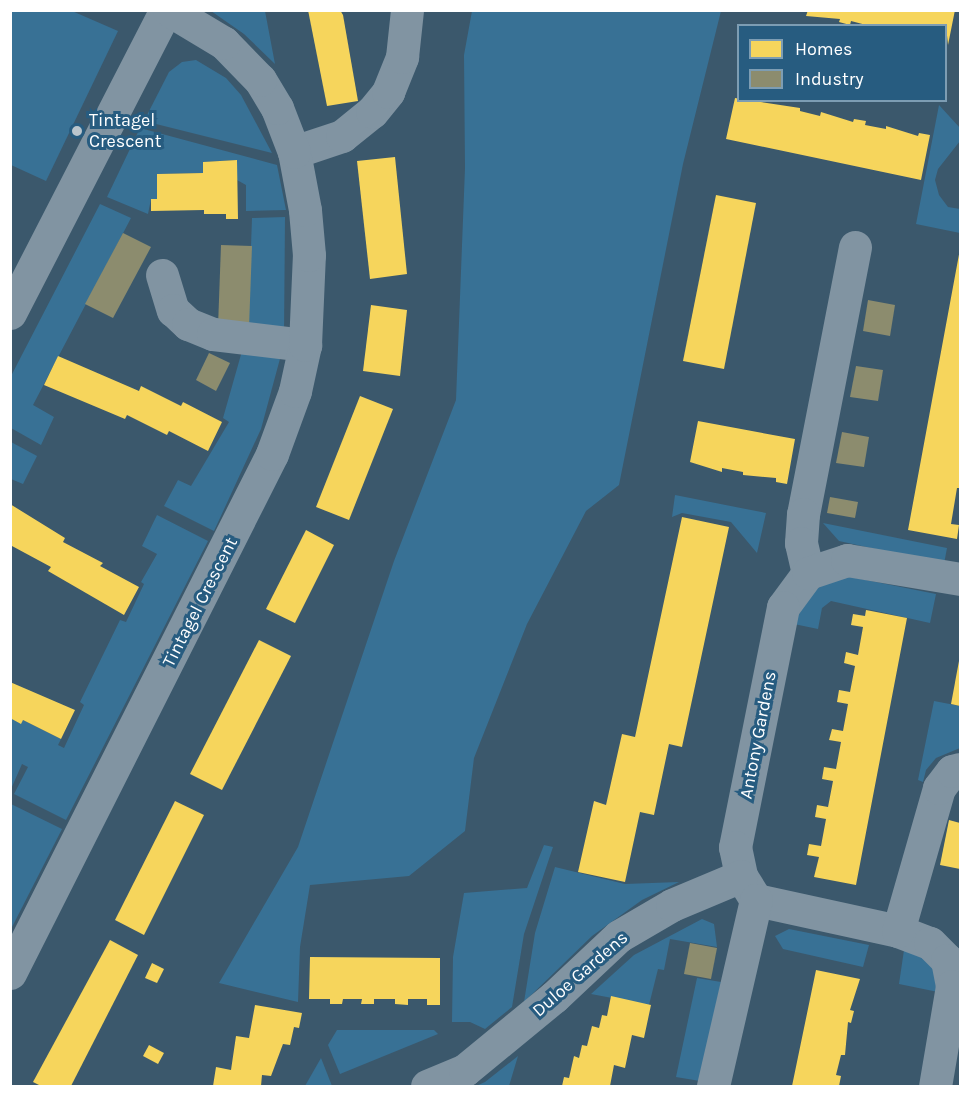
<!DOCTYPE html>
<style>
body{margin:0}
#map{position:relative;width:971px;height:1097px;overflow:hidden;background:#3b586c;font-family:Karla,sans-serif}
div>[style]{position:absolute}
[style*='--x']{left:calc(var(--x)*1px);top:calc(var(--y)*1px);width:calc(var(--w)*1px);rotate:calc(var(--a)*1deg)}
.green>*{inset:0;background:#387195}
.homes>*{inset:0;background:#f6d55c}
.industry>*{inset:0;background:#8c8c6e}
.minor>*{height:33px;margin:-16.5px;padding:0 16.5px;transform-origin:16.5px;border-radius:16.5px;background:#8194a2}
.dots>*{width:16px;height:16px;translate:-50% -50%;box-sizing:border-box;border:3px solid #275c80;border-radius:50%}
span{translate:-50% -50%;white-space:nowrap;text-align:center;line-height:1.15;-webkit-text-stroke:6px #275c80;paint-order:stroke}
.poi-label{font-size:18px;color:#fff}
.left{translate:0 -50%;text-align:left}
.street-label{font-size:18px;color:#fff}
.frame{position:absolute;inset:0;border:12px solid #fff;pointer-events:none}
.legend{position:absolute;left:737px;top:24px;width:210px;height:78px;box-sizing:border-box;background:#275c80;border:2px solid #7d9db3;margin:0;padding:8px 10px;list-style:none;font-size:18px;color:#fff}
.legend li{display:flex;align-items:center;gap:12px;height:30px}
.legend b{width:30px;border:2px solid #7d9db3}
</style>
<div id="map">
<div class="green">
<div style="clip-path:polygon(11px 11px,72px 11px,118px 31px,46px 181px,11px 165px)"></div>
<div style="clip-path:polygon(211px 11px,265px 11px,275px 64px,244px 34px)"></div>
<div style="clip-path:polygon(472px 11px,721px 11px,683px 164px,619px 485px,586px 511px,527px 624px,474px 758px,465px 831px,409px 876px,310px 885px,300px 947px,298px 1002px,219px 983px,298px 847px,394px 561px,456px 400px,465px 168px,464px 55px)"></div>
<div style="clip-path:polygon(196px 60px,226px 78px,241px 95px,272px 153px,144px 121px,169px 72px,182px 62px)"></div>
<div style="clip-path:polygon(939px 105px,960px 128px,960px 141px,938px 169px,935px 180px,939px 195px,948px 207px,960px 209px,960px 233px,916px 224px)"></div>
<div style="clip-path:polygon(140px 128px,277px 165px,286px 210px,246px 211px,246px 185px,237px 180px,236px 160px,204px 162px,203px 173px,157px 174px,157px 199px,151px 199px,148px 214px,107px 197px)"></div>
<div style="clip-path:polygon(100px 204px,131px 218px,33px 405px,54px 417px,41px 445px,11px 428px,10px 378px)"></div>
<div style="clip-path:polygon(285px 217px,284px 335px,248px 333px,252px 218px)"></div>
<div style="clip-path:polygon(242px 351px,281px 355px,261px 429px,214px 531px,164px 506px,178px 480px,191px 486px,229px 422px,223px 418px)"></div>
<div style="clip-path:polygon(11px 442px,37px 456px,23px 484px,11px 479px)"></div>
<div style="clip-path:polygon(675px 495px,766px 513px,757px 553px,731px 522px,682px 513px,672px 517px)"></div>
<div style="clip-path:polygon(157px 515px,208px 541px,66px 820px,14px 794px,28px 767px,22px 764px,11px 789px,11px 718px,20px 723px,23px 720px,61px 739px,58px 745px,64px 748px,84px 705px,80px 702px,120px 620px,126px 622px,144px 584px,141px 582px,157px 554px,142px 546px)"></div>
<div style="clip-path:polygon(823px 523px,947px 548px,944px 564px,839px 541px)"></div>
<div style="clip-path:polygon(851px 577px,936px 594px,930px 623px,831px 601px,822px 608px,818px 629px,794px 624px,809px 594px,833px 578px)"></div>
<div style="clip-path:polygon(934px 701px,960px 706px,960px 748px,936px 758px,926px 770px,923px 782px,918px 780px)"></div>
<div style="clip-path:polygon(11px 804px,62px 829px,11px 929px)"></div>
<div style="clip-path:polygon(544px 845px,553px 847px,524px 934px,512px 1007px,485px 1029px,470px 1022px,452px 1022px,453px 957px,464px 893px,527px 888px)"></div>
<div style="clip-path:polygon(555px 867px,625px 884px,679px 882px,642px 900px,592px 936px,524px 1002px,535px 933px)"></div>
<div style="clip-path:polygon(702px 919px,714px 924px,717px 947px,670px 939px,664px 970px,658px 969px,649px 1005px,591px 994px,634px 955px)"></div>
<div style="clip-path:polygon(789px 929px,869px 945px,863px 967px,783px 949px,775px 936px)"></div>
<div style="clip-path:polygon(904px 950px,919px 953px,937px 970px,938px 992px,899px 984px)"></div>
<div style="clip-path:polygon(697px 978px,721px 982px,700px 1081px,676px 1077px)"></div>
<div style="clip-path:polygon(337px 1030px,434px 1030px,438px 1034px,340px 1074px,328px 1045px)"></div>
<div style="clip-path:polygon(518px 1056px,509px 1086px,476px 1086px,485px 1082px)"></div>
<div style="clip-path:polygon(321px 1058px,332px 1086px,305px 1086px)"></div>
</div>
<div class="homes">
<div style="clip-path:polygon(308px 10px,340px 10px,343px 15px,358px 101px,327px 106px)"></div>
<div style="clip-path:polygon(808px 10px,955px 10px,948px 45px,946px 26px,870px 26px,851px 21px,850px 25px,839px 22px,840px 19px,806px 16px)"></div>
<div style="clip-path:polygon(735px 98px,800px 108px,800px 111px,820px 116px,821px 112px,853px 122px,854px 119px,866px 121px,865px 125px,886px 129px,886px 126px,918px 136px,919px 133px,930px 135px,921px 180px,726px 139px)"></div>
<div style="clip-path:polygon(395px 157px,407px 274px,370px 279px,357px 161px)"></div>
<div style="clip-path:polygon(237px 160px,238px 219px,226px 219px,226px 214px,204px 214px,204px 210px,151px 211px,151px 199px,157px 199px,157px 174px,203px 173px,203px 162px)"></div>
<div style="clip-path:polygon(716px 195px,756px 203px,724px 369px,683px 361px)"></div>
<div style="clip-path:polygon(960px 249px,960px 488px,957px 488px,951px 524px,959px 525px,957px 539px,908px 530px)"></div>
<div style="clip-path:polygon(371px 305px,407px 310px,400px 376px,363px 371px)"></div>
<div style="clip-path:polygon(58px 356px,139px 391px,141px 386px,181px 406px,183px 402px,222px 422px,208px 451px,169px 431px,167px 435px,127px 415px,125px 419px,44px 385px)"></div>
<div style="clip-path:polygon(360px 396px,393px 409px,349px 520px,316px 507px)"></div>
<div style="clip-path:polygon(698px 421px,795px 439px,787px 484px,776px 482px,776px 478px,743px 475px,743px 472px,722px 468px,722px 472px,690px 462px)"></div>
<div style="clip-path:polygon(10px 504px,65px 538px,63px 542px,103px 563px,100px 566px,139px 587px,124px 615px,48px 571px,51px 567px,12px 546px)"></div>
<div style="clip-path:polygon(682px 517px,729px 527px,682px 747px,669px 744px,654px 815px,640px 812px,625px 882px,578px 872px,594px 801px,606px 805px,622px 734px,635px 737px)"></div>
<div style="clip-path:polygon(306px 530px,334px 545px,295px 623px,266px 609px)"></div>
<div style="clip-path:polygon(866px 610px,907px 618px,856px 885px,814px 877px,819px 857px,807px 855px,809px 844px,821px 846px,826px 819px,815px 817px,817px 805px,828px 807px,833px 781px,822px 779px,824px 767px,836px 769px,841px 742px,829px 740px,832px 729px,843px 731px,848px 704px,837px 702px,839px 690px,850px 692px,855px 666px,844px 663px,846px 652px,858px 655px,863px 627px,851px 625px,853px 614px,865px 616px)"></div>
<div style="clip-path:polygon(259px 640px,291px 656px,222px 790px,190px 774px)"></div>
<div style="clip-path:polygon(959px 661px,960px 661px,960px 706px,951px 704px)"></div>
<div style="clip-path:polygon(10px 682px,75px 710px,61px 739px,23px 720px,21px 724px,10px 718px)"></div>
<div style="clip-path:polygon(175px 801px,204px 815px,144px 935px,115px 920px)"></div>
<div style="clip-path:polygon(949px 820px,960px 823px,960px 869px,940px 865px)"></div>
<div style="clip-path:polygon(110px 940px,138px 955px,71px 1086px,41px 1086px,33px 1082px)"></div>
<div style="clip-path:polygon(310px 957px,440px 958px,440px 1005px,427px 1005px,427px 999px,408px 999px,408px 1005px,395px 1004px,395px 999px,374px 999px,374px 1004px,361px 1004px,362px 999px,343px 999px,342px 1004px,330px 1004px,330px 999px,309px 999px)"></div>
<div style="clip-path:polygon(152px 963px,164px 969px,157px 983px,145px 978px)"></div>
<div style="clip-path:polygon(816px 970px,860px 979px,850px 1010px,854px 1011px,851px 1023px,848px 1022px,845px 1055px,841px 1055px,836px 1075px,841px 1076px,839px 1086px,792px 1086px)"></div>
<div style="clip-path:polygon(611px 996px,651px 1005px,644px 1038px,632px 1035px,625px 1068px,614px 1065px,610px 1086px,562px 1086px,564px 1077px,569px 1078px,574px 1056px,579px 1058px,582px 1045px,587px 1046px,592px 1026px,599px 1028px,602px 1015px,607px 1016px)"></div>
<div style="clip-path:polygon(255px 1005px,302px 1013px,299px 1028px,294px 1027px,290px 1045px,283px 1044px,271px 1076px,262px 1075px,261px 1086px,213px 1086px,216px 1067px,231px 1070px,236px 1036px,249px 1038px)"></div>
<div style="clip-path:polygon(149px 1045px,164px 1053px,158px 1064px,143px 1056px)"></div>
</div>
<div class="industry">
<div style="clip-path:polygon(123px 233px,151px 247px,113px 318px,85px 304px)"></div>
<div style="clip-path:polygon(221px 245px,252px 246px,249px 328px,218px 327px)"></div>
<div style="clip-path:polygon(868px 300px,895px 305px,890px 336px,863px 331px)"></div>
<div style="clip-path:polygon(209px 353px,230px 363px,216px 391px,196px 380px)"></div>
<div style="clip-path:polygon(856px 366px,883px 370px,878px 401px,850px 397px)"></div>
<div style="clip-path:polygon(842px 432px,869px 437px,864px 467px,836px 463px)"></div>
<div style="clip-path:polygon(830px 497px,858px 502px,855px 518px,827px 513px)"></div>
<div style="clip-path:polygon(690px 943px,717px 948px,711px 979px,684px 974px)"></div>
</div>
<div class="minor">
<div style="--x:294;--y:152;--w:51;--a:-18.4"></div>
<div style="--x:342;--y:136;--w:38;--a:-39"></div>
<div style="--x:372;--y:112;--w:26;--a:-51"></div>
<div style="--x:388;--y:92;--w:38;--a:-68"></div>
<div style="--x:402;--y:57;--w:47;--a:-83.9"></div>
<div style="--x:855;--y:247;--w:272;--a:101"></div>
<div style="--x:803;--y:514;--w:29;--a:94"></div>
<div style="--x:801;--y:543;--w:31;--a:77"></div>
<div style="--x:808;--y:573;--w:42;--a:126.3"></div>
<div style="--x:783;--y:607;--w:245;--a:101.3"></div>
<div style="--x:735;--y:847;--w:30;--a:78"></div>
<div style="--x:741;--y:876;--w:28;--a:58"></div>
<div style="--x:756;--y:900;--w:145;--a:12.3"></div>
<div style="--x:898;--y:931;--w:34;--a:21"></div>
<div style="--x:930;--y:943;--w:24;--a:45"></div>
<div style="--x:947;--y:960;--w:26;--a:79"></div>
<div style="--x:952;--y:986;--w:101;--a:99.6"></div>
<div style="--x:162;--y:275;--w:37;--a:73"></div>
<div style="--x:173;--y:310;--w:21;--a:43"></div>
<div style="--x:188;--y:324;--w:27;--a:22"></div>
<div style="--x:213;--y:334;--w:93;--a:6.8"></div>
<div style="--x:10;--y:313;--w:341;--a:-62.8"></div>
<div style="--x:808;--y:573;--w:41;--a:-18.4"></div>
<div style="--x:847;--y:560;--w:115;--a:9.5"></div>
<div style="--x:898;--y:931;--w:149;--a:-74"></div>
<div style="--x:939;--y:788;--w:21;--a:-53"></div>
<div style="--x:952;--y:771;--w:8;--a:-14"></div>
<div style="--x:10;--y:973;--w:581;--a:-63.21"></div>
<div style="--x:272;--y:454;--w:67;--a:-69.9"></div>
<div style="--x:295;--y:391;--w:47;--a:-77.7"></div>
<div style="--x:305;--y:345;--w:90;--a:-87.5"></div>
<div style="--x:309;--y:255;--w:45;--a:-95.1"></div>
<div style="--x:305;--y:210;--w:59;--a:-100.7"></div>
<div style="--x:294;--y:152;--w:47;--a:-111.1"></div>
<div style="--x:277;--y:108;--w:33;--a:-121"></div>
<div style="--x:260;--y:80;--w:52;--a:-134.2"></div>
<div style="--x:224;--y:43;--w:64;--a:-149"></div>
<div style="--x:427;--y:1086;--w:41;--a:-22.8"></div>
<div style="--x:465;--y:1070;--w:115;--a:-39.4"></div>
<div style="--x:554;--y:997;--w:89;--a:-43.2"></div>
<div style="--x:619;--y:936;--w:61;--a:-30.3"></div>
<div style="--x:672;--y:905;--w:75;--a:-22.8"></div>
<div style="--x:713;--y:1086;--w:191;--a:-77"></div>
</div>
<div class="dots">
<div style="left:77px;top:131px;background:#bac5cc"></div>
</div>
<div class="poi-label">
<span class="left" style="left:89px;top:131px">Tintagel<br>Crescent</span>
</div>
<div class="street-label">
<span style="left:200px;top:602px;rotate:-63deg">Tintagel Crescent</span>
<span style="left:758px;top:735px;rotate:-79deg">Antony Gardens</span>
<span style="left:580px;top:974px;rotate:-41deg">Duloe Gardens</span>
</div>
<div class="frame"></div>
<ul class="legend">
<li><b style="height:16px;background:#f6d55c"></b>Homes</li>
<li><b style="height:16px;background:#8c8c6e"></b>Industry</li>
</ul>
</div>
